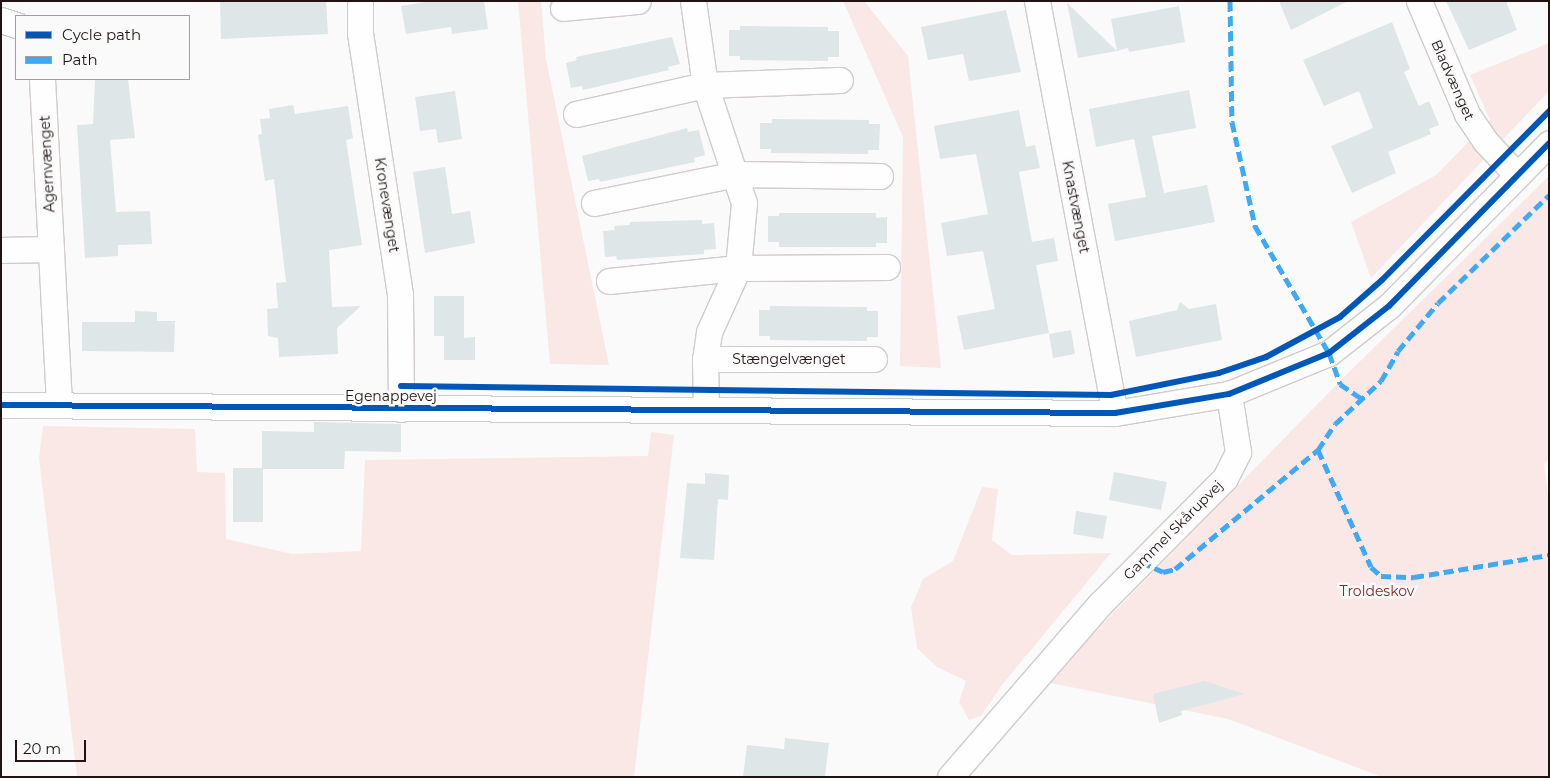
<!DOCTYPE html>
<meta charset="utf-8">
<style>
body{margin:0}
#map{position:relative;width:1550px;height:778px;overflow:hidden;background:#fafafa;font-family:Montserrat,sans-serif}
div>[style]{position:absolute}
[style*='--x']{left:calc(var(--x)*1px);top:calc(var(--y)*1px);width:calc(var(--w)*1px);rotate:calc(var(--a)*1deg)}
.green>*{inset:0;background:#f9e8e6}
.building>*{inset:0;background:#dee6e8}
.roads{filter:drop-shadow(1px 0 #d1cbca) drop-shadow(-1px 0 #d1cbca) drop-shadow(0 1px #d1cbca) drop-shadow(0 -1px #d1cbca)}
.minor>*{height:25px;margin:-12.5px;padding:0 12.5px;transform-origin:12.5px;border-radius:12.5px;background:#fefefe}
.quiet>*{height:5px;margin-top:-2.5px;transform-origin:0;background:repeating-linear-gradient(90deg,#3fa9f5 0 10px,transparent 0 15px)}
.cycleway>*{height:6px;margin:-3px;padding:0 3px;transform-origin:3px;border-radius:3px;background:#0057b8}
span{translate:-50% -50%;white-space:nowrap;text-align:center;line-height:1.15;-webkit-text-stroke:5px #fafafa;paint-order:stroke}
.street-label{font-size:14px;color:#201312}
.park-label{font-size:14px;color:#862a28}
.frame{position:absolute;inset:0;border:2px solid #201312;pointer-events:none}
.legend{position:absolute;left:15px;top:15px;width:175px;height:65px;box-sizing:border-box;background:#fafafa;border:1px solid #a39e9d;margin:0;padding:6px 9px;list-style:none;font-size:15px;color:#201312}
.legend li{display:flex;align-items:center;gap:10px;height:25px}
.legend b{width:25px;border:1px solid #a39e9d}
.scale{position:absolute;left:15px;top:740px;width:71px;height:22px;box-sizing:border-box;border:2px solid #201312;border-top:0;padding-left:6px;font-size:15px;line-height:18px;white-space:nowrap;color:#201312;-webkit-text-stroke:4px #fafafa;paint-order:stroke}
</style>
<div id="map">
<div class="green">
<div style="clip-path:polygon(518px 1px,541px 1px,546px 59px,609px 365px,550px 364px)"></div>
<div style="clip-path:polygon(843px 1px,864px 1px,908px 56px,941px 368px,900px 366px,903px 137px)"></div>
<div style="clip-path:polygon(1549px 43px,1549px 91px,1371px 278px,1351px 222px,1436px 175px,1490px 120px,1470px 75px)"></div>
<div style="clip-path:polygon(1549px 176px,1549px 459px,1544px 464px,1549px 505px,1549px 777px,1382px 777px,1228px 719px,1046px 682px,1344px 377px)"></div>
<div style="clip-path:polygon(43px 426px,195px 429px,197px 472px,225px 473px,226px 539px,292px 554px,361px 551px,365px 460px,648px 456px,651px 432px,674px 435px,634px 777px,77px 777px,39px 458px)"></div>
<div style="clip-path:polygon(982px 487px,998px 489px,992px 540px,1012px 555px,1111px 553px,1002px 685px,981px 716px,969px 720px,959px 702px,966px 681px,937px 667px,917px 648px,911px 607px,923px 579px,953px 561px)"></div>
</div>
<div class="building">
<div style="clip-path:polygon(220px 1px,326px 1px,328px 34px,221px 39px)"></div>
<div style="clip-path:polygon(432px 1px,484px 1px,488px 29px,452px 34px,451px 27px,406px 34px,401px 6px)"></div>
<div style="clip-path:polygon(1279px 1px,1348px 1px,1291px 30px)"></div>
<div style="clip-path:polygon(1446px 1px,1506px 1px,1517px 30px,1469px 50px)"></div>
<div style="clip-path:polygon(1067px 3px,1117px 51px,1078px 58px)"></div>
<div style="clip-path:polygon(1179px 6px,1185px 42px,1129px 52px,1128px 48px,1117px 51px,1111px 19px)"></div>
<div style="clip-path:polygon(1006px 10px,1021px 72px,969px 81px,963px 54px,928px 60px,921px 27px)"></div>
<div style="clip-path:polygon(1392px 22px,1410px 69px,1404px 72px,1419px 106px,1429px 101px,1439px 125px,1429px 129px,1431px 134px,1388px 152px,1396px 173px,1352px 193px,1331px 146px,1373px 128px,1359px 91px,1324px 106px,1303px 60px)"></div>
<div style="clip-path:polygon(740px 26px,828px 27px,828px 31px,839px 31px,839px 57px,828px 57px,828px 61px,740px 60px,740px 56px,729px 56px,729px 30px,740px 30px)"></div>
<div style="clip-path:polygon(672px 37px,680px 64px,668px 67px,669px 70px,583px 90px,582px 86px,571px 88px,566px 63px,577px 60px,576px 57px)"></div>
<div style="clip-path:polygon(95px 79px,128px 79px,135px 138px,110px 140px,116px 212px,150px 211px,152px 244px,118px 245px,118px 256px,85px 258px,77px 125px,93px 124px)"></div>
<div style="clip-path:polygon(1189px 90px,1196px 128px,1152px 136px,1164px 193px,1207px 185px,1215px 222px,1115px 241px,1108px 204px,1146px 197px,1134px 139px,1096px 147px,1089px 109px)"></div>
<div style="clip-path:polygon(455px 91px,462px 139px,438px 143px,436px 129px,420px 131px,415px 97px)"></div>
<div style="clip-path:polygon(293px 105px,295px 114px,348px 106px,353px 138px,346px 140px,362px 245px,329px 250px,332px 307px,361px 306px,337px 328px,338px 354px,279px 357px,278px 338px,268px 336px,267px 309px,278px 308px,276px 283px,286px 282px,274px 179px,265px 181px,258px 135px,262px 134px,260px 119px,270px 118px,269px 109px)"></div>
<div style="clip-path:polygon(1019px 110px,1026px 147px,1035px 145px,1040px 168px,1019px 172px,1032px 242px,1054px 238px,1058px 261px,1036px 265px,1049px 333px,964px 350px,957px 316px,995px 309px,983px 251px,947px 256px,941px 223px,988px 214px,976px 154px,940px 159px,934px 126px)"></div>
<div style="clip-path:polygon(772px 119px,869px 120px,869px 124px,880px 124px,879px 150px,868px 150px,868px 154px,771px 153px,771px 149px,760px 149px,760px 123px,772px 123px)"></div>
<div style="clip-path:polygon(687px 128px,688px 132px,699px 130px,705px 155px,694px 158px,695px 162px,600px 182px,599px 179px,588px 181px,582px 156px)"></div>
<div style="clip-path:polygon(445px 167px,452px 214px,470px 211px,475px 243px,425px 253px,413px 172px)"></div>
<div style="clip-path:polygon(779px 213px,876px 213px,876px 218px,887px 217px,887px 243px,876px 243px,876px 247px,779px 247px,779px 242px,768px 242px,768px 216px,779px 216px)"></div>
<div style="clip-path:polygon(702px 220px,702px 224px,714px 223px,716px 249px,704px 250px,704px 254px,617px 260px,616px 256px,605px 257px,603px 231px,615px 230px,614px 226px,630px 225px,630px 222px)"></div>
<div style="clip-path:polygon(434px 296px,464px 296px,464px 338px,475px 337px,475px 360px,444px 360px,444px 336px,434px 336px)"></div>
<div style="clip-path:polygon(1180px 302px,1189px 309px,1216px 304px,1222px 340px,1136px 357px,1129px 321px,1177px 310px)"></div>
<div style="clip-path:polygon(770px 306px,867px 307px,867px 311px,878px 311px,878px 337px,867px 337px,867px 341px,770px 340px,770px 336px,759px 336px,759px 310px,770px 310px)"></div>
<div style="clip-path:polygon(135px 311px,157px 312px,157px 321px,175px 321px,174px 352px,82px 351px,82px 322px,135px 322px)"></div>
<div style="clip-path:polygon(1071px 330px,1075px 354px,1053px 358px,1049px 334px)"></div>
<div style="clip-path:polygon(314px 422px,401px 424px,401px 452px,345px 451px,344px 469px,263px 469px,263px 522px,233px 522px,233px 468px,262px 468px,262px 431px,314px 432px)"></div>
<div style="clip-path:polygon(1114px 472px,1167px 482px,1161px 510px,1109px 500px)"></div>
<div style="clip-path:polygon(705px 473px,729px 475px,728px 500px,718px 499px,714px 560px,680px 558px,687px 483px,705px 484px)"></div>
<div style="clip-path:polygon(1076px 511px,1107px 516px,1103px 539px,1073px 534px)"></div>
<div style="clip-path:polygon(1205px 681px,1244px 694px,1181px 711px,1182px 715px,1159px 723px,1153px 694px)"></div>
<div style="clip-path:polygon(785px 738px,829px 743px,825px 777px,743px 777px,747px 745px,784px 749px)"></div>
</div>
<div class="roads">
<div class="minor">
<div style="--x:360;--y:1;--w:32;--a:90"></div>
<div style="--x:360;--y:33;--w:264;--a:81.3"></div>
<div style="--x:400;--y:294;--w:115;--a:89.5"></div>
<div style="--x:693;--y:1;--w:85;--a:81.9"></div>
<div style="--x:705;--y:85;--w:124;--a:71.7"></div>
<div style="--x:744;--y:203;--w:65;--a:95.3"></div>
<div style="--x:738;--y:268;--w:70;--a:114.4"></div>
<div style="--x:709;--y:332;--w:27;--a:98"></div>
<div style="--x:705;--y:359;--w:50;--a:88.9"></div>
<div style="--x:1037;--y:1;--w:419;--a:79.3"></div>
<div style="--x:1419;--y:1;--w:123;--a:67"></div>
<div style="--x:1467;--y:114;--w:32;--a:56"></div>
<div style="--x:1485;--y:141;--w:47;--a:46.7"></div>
<div style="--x:563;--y:8;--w:75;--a:-5.3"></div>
<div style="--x:1;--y:20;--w:16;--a:18"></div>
<div style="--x:42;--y:79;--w:326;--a:87"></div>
<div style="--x:576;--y:114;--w:132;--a:-12.7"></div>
<div style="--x:705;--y:85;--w:135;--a:-2.1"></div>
<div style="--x:594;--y:203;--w:145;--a:-11.5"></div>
<div style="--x:736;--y:174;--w:144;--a:0.8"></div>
<div style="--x:1;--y:250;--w:50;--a:-1.1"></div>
<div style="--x:609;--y:281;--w:130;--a:-5.8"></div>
<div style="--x:738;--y:268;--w:149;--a:-0.4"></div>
<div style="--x:705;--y:359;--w:169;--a:0"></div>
<div style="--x:1;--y:405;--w:1114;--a:0.41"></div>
<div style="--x:1115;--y:413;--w:116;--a:-9.5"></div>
<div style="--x:1229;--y:394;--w:108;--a:-22.3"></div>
<div style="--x:1329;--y:353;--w:76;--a:-38.1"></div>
<div style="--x:1389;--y:306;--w:228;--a:-45.5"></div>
<div style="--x:950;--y:777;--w:229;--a:-49.1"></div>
<div style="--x:1100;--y:604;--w:177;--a:-45.2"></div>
<div style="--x:1225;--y:478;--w:29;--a:-63"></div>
<div style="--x:1238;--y:452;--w:59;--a:-98.8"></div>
</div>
</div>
<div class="quiet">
<div style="--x:1230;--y:1;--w:121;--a:89.1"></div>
<div style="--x:1232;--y:122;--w:107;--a:77.5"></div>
<div style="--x:1255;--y:226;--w:147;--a:59.8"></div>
<div style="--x:1329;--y:353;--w:33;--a:70"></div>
<div style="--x:1340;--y:384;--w:25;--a:34"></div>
<div style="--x:1318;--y:450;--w:128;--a:65.6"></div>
<div style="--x:1371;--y:567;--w:13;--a:42"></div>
<div style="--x:1381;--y:576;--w:33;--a:2"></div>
<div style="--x:1414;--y:577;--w:137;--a:-9.3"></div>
<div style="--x:1141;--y:562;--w:24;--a:24"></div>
<div style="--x:1163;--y:572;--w:12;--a:-14"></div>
<div style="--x:1175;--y:569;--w:186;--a:-39.8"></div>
<div style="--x:1318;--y:450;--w:31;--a:-57"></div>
<div style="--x:1335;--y:424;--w:63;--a:-43.1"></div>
<div style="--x:1381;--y:381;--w:34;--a:-60"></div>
<div style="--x:1398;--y:351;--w:62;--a:-50.2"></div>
<div style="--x:1438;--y:303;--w:155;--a:-44.2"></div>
</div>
<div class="cycleway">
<div style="--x:401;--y:386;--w:710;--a:0.73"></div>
<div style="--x:1111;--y:395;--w:110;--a:-11.5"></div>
<div style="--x:1219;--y:373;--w:50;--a:-18.8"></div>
<div style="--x:1266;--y:357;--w:84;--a:-28.4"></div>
<div style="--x:1340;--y:317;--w:56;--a:-41.4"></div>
<div style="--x:1382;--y:280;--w:238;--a:-45.3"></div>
<div style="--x:1;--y:405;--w:1114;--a:0.41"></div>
<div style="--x:1115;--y:413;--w:116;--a:-9.5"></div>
<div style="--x:1229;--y:394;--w:108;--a:-22.3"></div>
<div style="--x:1329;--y:353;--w:76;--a:-38.1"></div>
<div style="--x:1389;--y:306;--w:228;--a:-45.5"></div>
</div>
<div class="street-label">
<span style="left:1453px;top:80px;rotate:66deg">Bladvænget</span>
<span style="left:47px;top:164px;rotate:-93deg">Agernvænget</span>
<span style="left:387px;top:205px;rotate:81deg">Kronevænget</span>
<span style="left:1076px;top:207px;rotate:79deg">Knastvænget</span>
<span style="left:789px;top:359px">Stængelvænget</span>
<span style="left:391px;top:396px">Egenappevej</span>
<span style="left:1173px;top:530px;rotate:-45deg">Gammel Skårupvej</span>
</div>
<div class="park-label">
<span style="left:1377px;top:591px">Troldeskov</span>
</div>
<div class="frame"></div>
<ul class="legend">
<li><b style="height:6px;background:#0057b8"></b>Cycle path</li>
<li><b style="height:6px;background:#3fa9f5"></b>Path</li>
</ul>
<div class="scale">20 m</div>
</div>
